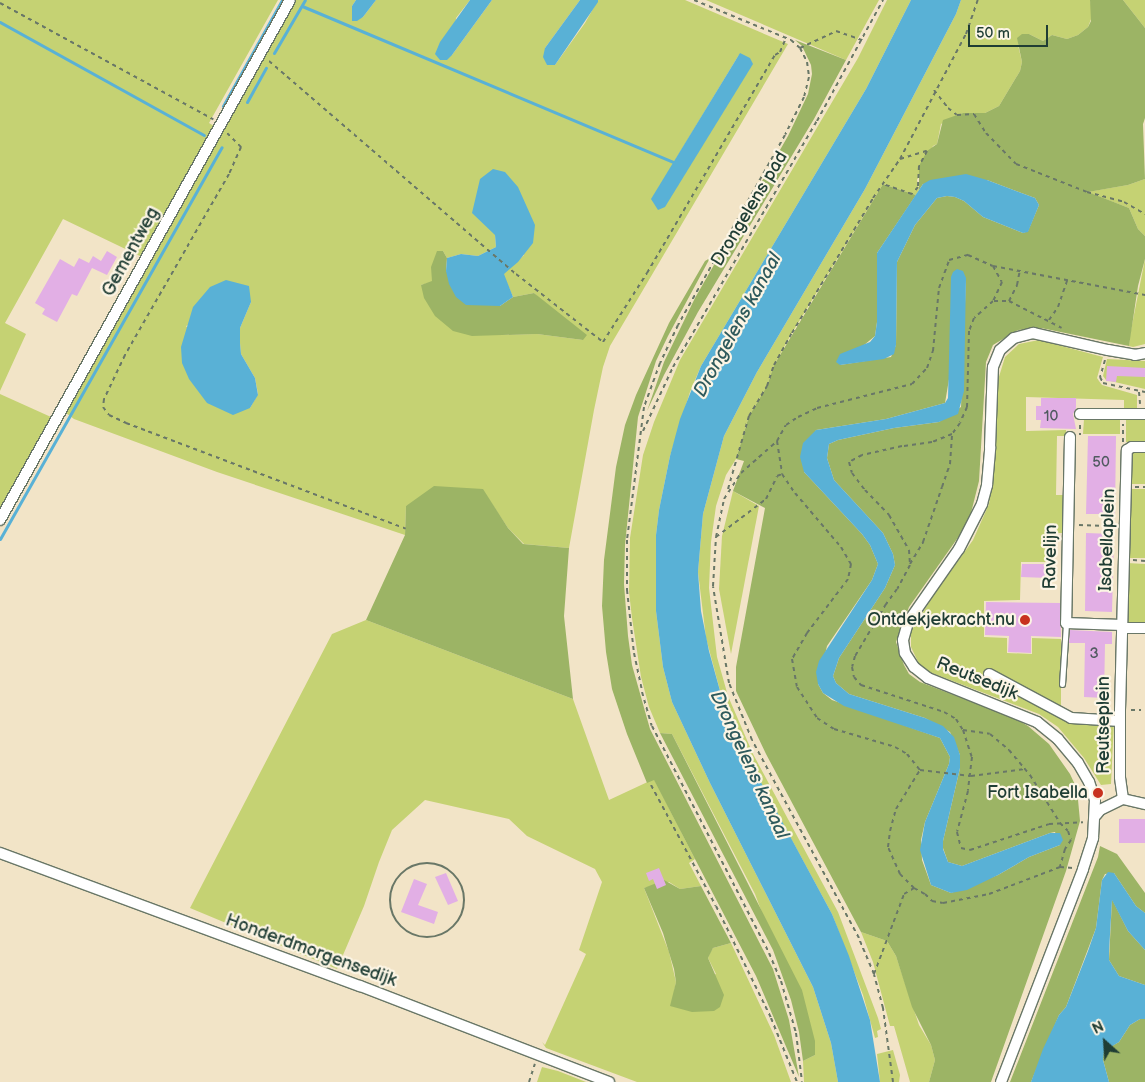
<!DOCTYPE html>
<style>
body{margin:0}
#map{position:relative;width:1145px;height:1082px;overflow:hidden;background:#f2e4c7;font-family:"Balsamiq Sans",sans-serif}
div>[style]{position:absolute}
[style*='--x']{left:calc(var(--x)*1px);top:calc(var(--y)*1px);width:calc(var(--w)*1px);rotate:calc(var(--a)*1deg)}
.green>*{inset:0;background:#c5d273}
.forest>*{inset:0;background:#9cb465}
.water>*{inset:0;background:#59b1d6}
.stream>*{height:3px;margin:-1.5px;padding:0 1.5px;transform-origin:1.5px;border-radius:1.5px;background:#59b1d6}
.building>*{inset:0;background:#e2afe5}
.path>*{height:2px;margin-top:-1px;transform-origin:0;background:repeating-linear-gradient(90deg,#697767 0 4px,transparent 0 8px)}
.path>.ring{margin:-1px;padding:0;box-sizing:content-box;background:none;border:2px solid #697767;border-radius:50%}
.roads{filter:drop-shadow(1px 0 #697767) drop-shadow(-1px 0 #697767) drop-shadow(0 1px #697767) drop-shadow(0 -1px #697767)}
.service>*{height:5px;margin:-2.5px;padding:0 2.5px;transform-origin:2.5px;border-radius:2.5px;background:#fff}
.minor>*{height:10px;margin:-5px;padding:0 5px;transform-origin:5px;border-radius:5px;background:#fff}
.dots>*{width:14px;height:14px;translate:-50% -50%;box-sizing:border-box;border:2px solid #fcf5e5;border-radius:50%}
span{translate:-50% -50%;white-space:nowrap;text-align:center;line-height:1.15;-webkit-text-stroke:4.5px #fcf5e5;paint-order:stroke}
.number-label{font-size:15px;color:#505a60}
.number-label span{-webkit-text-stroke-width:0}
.street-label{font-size:18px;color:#1f3d34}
.poi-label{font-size:18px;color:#1f3d34}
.right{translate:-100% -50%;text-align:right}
.water-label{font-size:19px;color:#2e5a5c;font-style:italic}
.north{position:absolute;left:1080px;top:1017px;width:50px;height:50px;-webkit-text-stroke:4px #fcf5e5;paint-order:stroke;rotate:334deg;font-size:14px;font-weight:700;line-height:20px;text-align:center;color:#1f3d34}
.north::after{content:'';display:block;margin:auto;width:18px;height:22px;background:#1f3d34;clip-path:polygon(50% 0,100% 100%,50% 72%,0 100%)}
.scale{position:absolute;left:968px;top:25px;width:80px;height:22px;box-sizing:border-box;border:2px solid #1f3d34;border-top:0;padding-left:6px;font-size:15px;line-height:18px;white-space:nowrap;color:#1f3d34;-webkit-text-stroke:4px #fcf5e5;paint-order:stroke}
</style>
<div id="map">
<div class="green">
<div style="clip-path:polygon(0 0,278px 0,209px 123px,214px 126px,140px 256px,63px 219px,5px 323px,26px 334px,0 391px)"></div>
<div style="clip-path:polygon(evenodd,295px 0,356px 0,352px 6px,353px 21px,363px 17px,376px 0,470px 0,456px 18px,452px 55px,492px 0,580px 0,545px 48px,547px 65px,555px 65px,585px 23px,598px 0,685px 0,788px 44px,610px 346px,603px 367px,594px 410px,569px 548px,524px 544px,508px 528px,482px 489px,406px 506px,405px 535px,217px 472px,74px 419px,66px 413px,295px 0,740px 53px,658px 210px,674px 162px,740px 53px,295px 0,495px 235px,524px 255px,503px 274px,513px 297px,534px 293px,583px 340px,537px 334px,494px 335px,421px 285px,432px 282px,443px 251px,447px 258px,461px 254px,478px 256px,496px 247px,495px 235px,295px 0,251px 302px,240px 328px,240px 343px,241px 354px,255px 378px,258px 394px,250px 408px,186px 326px,251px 302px)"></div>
<div style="clip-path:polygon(706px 0,879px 0,846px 60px)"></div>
<div style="clip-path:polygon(887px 0,911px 0,866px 89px,701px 366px,690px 392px,670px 456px,659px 510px,656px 535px,656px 611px,663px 667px,672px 702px,710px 783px,813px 987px,831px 1043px,838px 1082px,804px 1082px,803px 1061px,815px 1055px,755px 894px,672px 734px,660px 733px,649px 707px,641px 677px,632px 618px,629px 592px,630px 538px,643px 455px,654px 422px,680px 360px,858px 58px)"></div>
<div style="clip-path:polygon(961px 0,1090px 0,1093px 14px,1088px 27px,1078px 35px,1067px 39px,1052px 35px,1043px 41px,1029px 34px,1018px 45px,1022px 62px,1020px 71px,999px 106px,985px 113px,963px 113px,941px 124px,937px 144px,933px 146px,917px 180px,919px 190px,916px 195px,883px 184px,792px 333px,774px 365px,767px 386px,749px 416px,736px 459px,726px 475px,716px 506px,711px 542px,709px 588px,717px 657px,728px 696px,753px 754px,838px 912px,878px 1018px,881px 1029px,877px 1031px,878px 1037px,875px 1038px,863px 995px,832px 914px,747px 757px,722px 698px,706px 638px,698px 572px,703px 514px,724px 436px,757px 372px,865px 189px,956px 14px)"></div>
<div style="clip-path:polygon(1123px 0,1145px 0,1145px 28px)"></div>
<div style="clip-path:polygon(1145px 179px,1145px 236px,1138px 229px,1129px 208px,1087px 192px,1128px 185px)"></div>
<div style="clip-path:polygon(1145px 259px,1145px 344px,1133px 347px,1129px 346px,1130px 335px)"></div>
<div style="clip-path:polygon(1039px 340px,1103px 357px,1097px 378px,1099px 381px,1102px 385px,1137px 395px,1137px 411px,1124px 411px,1124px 400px,1026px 397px,1026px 431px,1066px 430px,1066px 436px,1057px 436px,1056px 495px,1065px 495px,1064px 533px,1055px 533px,1054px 562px,1021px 562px,1020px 600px,984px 601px,984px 637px,1007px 638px,1007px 653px,1032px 654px,1032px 638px,1061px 639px,1061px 709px,1114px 722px,1111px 784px,1101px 785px,1084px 758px,1058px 727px,1039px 714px,924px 670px,920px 666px,911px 647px,911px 631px,933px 596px,973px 540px,989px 504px,992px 482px,998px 380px,1005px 357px,1019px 344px)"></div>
<div style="clip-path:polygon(1107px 359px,1145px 361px,1145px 389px,1106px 380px,1103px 376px)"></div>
<div style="clip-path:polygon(0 394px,51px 417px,0 508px)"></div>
<div style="clip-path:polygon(1126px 417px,1145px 418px,1145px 443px,1126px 442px)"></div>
<div style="clip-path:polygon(1120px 418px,1120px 434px,1083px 434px,1084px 419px)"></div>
<div style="clip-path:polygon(1129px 450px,1145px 451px,1145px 484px,1128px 484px)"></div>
<div style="clip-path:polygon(1129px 489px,1145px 489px,1145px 558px,1127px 558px)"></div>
<div style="clip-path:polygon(733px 491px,759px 506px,731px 654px,719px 589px,722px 536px)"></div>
<div style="clip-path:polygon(1127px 563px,1145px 564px,1145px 624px,1127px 625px)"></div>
<div style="clip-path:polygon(366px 620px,573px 699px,609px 800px,654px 779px,695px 859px,689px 863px,701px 886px,680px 889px,669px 882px,644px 888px,669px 952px,676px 982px,674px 992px,716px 974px,708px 958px,710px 953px,713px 948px,731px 943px,774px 1035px,791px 1082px,637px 1082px,546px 1048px,542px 1042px,545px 1045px,586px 954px,579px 950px,602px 882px,595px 869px,527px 836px,509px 819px,425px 800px,392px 830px,379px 862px,364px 906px,337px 969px,190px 908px,332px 634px)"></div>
<div style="clip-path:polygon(861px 932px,887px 941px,896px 956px,919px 1025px,931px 1045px,935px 1060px,929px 1082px,910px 1082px,894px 1026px,890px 1026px,873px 962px)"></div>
<div style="clip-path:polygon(893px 1050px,900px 1075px,899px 1082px,880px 1082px,877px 1054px)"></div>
<div style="clip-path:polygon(542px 1067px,558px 1071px,586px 1082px,537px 1082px)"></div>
</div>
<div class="forest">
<div style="clip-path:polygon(evenodd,1090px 0,1123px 0,1145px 28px,1145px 118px,1143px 124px,1145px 179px,1128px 185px,1088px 192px,1129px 208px,1138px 229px,1145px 236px,1145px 259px,1138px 286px,1129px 346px,1041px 328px,1018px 330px,993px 345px,986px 362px,979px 481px,971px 513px,964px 529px,909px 607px,896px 642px,904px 665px,909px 674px,920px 682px,1016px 719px,1028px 726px,1049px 744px,1070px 774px,1077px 789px,1080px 821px,1066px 871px,991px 1082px,929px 1082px,935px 1060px,931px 1045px,912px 1007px,896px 956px,887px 941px,861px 932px,766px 754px,736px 691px,736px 667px,765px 508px,733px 491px,744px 461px,736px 459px,749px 416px,767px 386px,774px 365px,883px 184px,916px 195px,877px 253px,877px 322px,875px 336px,840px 365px,891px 357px,896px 345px,897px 262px,915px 225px,937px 198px,947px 196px,955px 197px,964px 201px,983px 217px,1023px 233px,1028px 231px,1039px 205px,1035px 198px,987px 180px,923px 184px,919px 190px,919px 166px,927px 151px,937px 144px,943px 120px,963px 113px,985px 113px,999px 106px,1020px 71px,1022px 62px,1017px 38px,1022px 34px,1029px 34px,1043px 41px,1052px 35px,1067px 39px,1078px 35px,1088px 27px,1091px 21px,1090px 0,966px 278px,961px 407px,939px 422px,894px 428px,838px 440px,829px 444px,827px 458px,834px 480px,883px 533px,893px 554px,895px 565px,885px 588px,839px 658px,833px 676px,836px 683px,849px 694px,925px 718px,950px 732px,960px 755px,960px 768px,943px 841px,943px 848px,948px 862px,962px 866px,1050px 833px,1055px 832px,1060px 845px,1029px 857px,998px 875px,951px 893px,931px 885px,922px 860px,921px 840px,925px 822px,949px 764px,950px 757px,940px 738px,832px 700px,823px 693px,818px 684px,827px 646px,872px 580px,878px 564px,870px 545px,862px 534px,804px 472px,816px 430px,886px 419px,945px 403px,966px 278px)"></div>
<div style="clip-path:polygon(795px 40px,846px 60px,814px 119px,698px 312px,664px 375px,647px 411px,664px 362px,695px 298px,788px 136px,808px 94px,812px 74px,811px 65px,802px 46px)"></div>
<div style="clip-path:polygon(437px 251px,443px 251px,447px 258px,446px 271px,500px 306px,513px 297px,534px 293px,587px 335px,583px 340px,537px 334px,472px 336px,453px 331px,435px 316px,424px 298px,421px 285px,432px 281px,431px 267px)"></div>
<div style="clip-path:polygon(710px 258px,668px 336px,656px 361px,638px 417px,625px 545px,624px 584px,628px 636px,632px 665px,650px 729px,773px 969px,789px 1020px,799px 1077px,756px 976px,695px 859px,654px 780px,647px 783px,627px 734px,612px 689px,606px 652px,602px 606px,604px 560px,616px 467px,625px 425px,636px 395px,669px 323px,705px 261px)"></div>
<div style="clip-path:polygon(434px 486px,483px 489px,508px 528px,523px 544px,569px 548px,564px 616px,573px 699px,366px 620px,405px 535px,406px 506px)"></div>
<div style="clip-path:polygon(660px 733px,672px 734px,802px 990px,815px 1041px,815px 1055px,803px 1061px,799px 1032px,791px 1000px,773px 950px)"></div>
<div style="clip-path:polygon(1100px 846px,1117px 854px,1145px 893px,1145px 913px,1136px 906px,1114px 873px,1105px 874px,1102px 880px,1096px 928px,1066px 1007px,1059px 1015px,1031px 1082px,1010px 1082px,1098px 857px)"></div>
<div style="clip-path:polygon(664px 880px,680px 889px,701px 886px,731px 943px,713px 948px,708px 958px,724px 995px,720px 1007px,714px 1011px,692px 1012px,670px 1006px,676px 982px,674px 969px,663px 933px,644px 888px)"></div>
<div style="clip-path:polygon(1112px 899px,1128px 931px,1145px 950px,1145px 985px,1119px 976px,1109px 960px)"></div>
<div style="clip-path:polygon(1140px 1019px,1145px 1019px,1145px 1082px,1109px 1082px,1103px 1060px,1103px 1051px,1119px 1042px,1130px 1025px)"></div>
</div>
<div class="water">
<div style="clip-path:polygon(356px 0,376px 0,363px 17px,357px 21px,352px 21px,352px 6px)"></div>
<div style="clip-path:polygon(470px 0,492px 0,452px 55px,447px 60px,440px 60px,435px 54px,440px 42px)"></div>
<div style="clip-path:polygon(580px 0,598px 0,598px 2px,555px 65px,547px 65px,543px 57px,545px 48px)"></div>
<div style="clip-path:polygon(911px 0,961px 0,956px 14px,865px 189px,757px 372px,724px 436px,703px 514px,698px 572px,701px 611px,709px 651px,722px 698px,736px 736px,832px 914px,849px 956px,870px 1020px,880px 1082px,838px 1082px,831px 1043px,813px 987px,710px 783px,672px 702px,663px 667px,656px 611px,656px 535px,659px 510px,670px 456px,680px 419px,701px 366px,866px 89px)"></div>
<div style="clip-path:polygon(740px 53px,750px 58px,753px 64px,665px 207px,658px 210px,651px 199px)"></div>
<div style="clip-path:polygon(493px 169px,505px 172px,518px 187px,535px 225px,533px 243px,518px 262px,504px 274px,513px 297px,500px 306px,466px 305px,456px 297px,449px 284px,446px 271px,447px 258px,461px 254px,478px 256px,496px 247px,495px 235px,472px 213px,480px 179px)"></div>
<div style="clip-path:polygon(966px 174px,987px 180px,1035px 198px,1039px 205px,1028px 232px,1023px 233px,983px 217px,964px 201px,955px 197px,947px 196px,937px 198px,915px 225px,897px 262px,896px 345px,894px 354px,884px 359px,840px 365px,836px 362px,840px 354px,870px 342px,875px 336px,877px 322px,877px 253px,923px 184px,930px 180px)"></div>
<div style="clip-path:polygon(957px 269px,963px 271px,966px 278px,964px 391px,958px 414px,939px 422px,894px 428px,838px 440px,829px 444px,827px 458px,834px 480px,883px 533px,893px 554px,895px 565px,885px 588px,839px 658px,833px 676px,836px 683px,849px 694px,925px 718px,943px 726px,954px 737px,960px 755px,960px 768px,943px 841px,943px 849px,948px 862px,962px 866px,1050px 833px,1060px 833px,1063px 840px,1060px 845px,1029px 857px,998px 875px,967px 890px,951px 893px,931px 885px,920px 850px,925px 822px,949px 764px,950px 757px,940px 738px,844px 706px,823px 693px,818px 684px,816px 672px,819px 661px,872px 580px,878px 564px,870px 545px,862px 534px,804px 472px,800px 457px,803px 443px,816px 430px,886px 419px,945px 403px,948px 398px,951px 277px,953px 272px)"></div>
<div style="clip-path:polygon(226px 280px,249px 286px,251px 302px,240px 328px,240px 343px,241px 354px,255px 378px,258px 395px,250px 408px,233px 415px,207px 403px,189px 379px,182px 363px,181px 347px,193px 307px,210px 287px)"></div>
<div style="clip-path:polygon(1108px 872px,1114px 873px,1136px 906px,1145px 913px,1145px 950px,1128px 931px,1112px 900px,1109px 952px,1109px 960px,1119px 976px,1145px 985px,1145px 1019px,1140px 1019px,1130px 1025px,1119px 1042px,1104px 1051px,1103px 1060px,1109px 1082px,1031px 1082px,1043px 1049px,1059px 1015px,1066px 1007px,1088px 951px,1096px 928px,1102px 880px)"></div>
</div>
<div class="stream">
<div style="--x:302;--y:6;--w:403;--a:22.8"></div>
<div style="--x:0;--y:22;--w:233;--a:29"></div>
<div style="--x:274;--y:53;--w:61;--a:-59.7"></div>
<div style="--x:247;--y:102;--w:39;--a:-61"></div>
<div style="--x:223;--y:106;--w:121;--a:-60.9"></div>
<div style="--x:0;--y:539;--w:450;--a:-60.5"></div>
</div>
<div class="building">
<div style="clip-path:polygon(107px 251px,117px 257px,107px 275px,92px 268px,77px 296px,72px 294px,57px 322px,42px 314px,45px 309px,35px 303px,60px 259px,74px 267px,79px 258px,89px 263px,93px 256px,101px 261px)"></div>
<div style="clip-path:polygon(1107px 366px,1145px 368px,1145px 377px,1117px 376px,1116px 382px,1106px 381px)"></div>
<div style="clip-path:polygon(1041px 398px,1076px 398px,1076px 408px,1073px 414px,1076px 429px,1040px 428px,1041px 420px,1036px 420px,1036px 406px,1041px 406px)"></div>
<div style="clip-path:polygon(1088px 436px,1116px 436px,1115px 514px,1086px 514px)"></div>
<div style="clip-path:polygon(1086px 533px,1114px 534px,1112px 612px,1085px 611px)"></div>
<div style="clip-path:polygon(1022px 564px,1048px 564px,1048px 578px,1021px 577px)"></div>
<div style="clip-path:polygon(986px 602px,1060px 603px,1061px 637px,1031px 636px,1031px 653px,1008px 652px,1009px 636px,985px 635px)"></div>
<div style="clip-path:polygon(1070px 630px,1112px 632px,1112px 644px,1105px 644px,1104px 698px,1084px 697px,1085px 643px,1069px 643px)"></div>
<div style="clip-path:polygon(1119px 819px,1145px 819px,1145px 843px,1119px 843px)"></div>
<div style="clip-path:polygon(659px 868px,666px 885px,657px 889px,653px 879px,649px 881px,646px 873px)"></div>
<div style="clip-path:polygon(446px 873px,458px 901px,448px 905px,435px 877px)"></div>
<div style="clip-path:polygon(414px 879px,427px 884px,418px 905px,438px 912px,434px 924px,401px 912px)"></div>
</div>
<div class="path">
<div style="--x:694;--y:0;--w:105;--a:22.4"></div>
<div style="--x:791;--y:40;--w:12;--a:42"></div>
<div style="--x:800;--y:48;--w:16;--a:63"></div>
<div style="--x:807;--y:62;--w:15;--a:82"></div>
<div style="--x:809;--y:77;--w:21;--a:104"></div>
<div style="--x:804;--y:97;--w:42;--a:116.6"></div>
<div style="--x:785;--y:135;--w:218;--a:119.4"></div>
<div style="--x:678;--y:325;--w:42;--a:115.3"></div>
<div style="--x:660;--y:363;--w:47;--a:110"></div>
<div style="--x:644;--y:407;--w:134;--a:97.3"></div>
<div style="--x:627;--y:540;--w:50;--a:90"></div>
<div style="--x:627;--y:590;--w:63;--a:83.7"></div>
<div style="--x:634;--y:653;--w:40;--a:78"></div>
<div style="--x:642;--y:692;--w:35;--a:74"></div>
<div style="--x:652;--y:726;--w:255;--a:62.7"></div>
<div style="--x:769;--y:953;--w:30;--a:67"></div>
<div style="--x:781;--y:981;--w:54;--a:73.9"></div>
<div style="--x:796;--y:1033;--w:49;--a:83"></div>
<div style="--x:0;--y:3;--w:243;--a:28.6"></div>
<div style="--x:800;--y:48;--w:40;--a:-25"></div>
<div style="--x:836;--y:31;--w:28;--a:19"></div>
<div style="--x:269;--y:61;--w:326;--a:40.8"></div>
<div style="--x:516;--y:274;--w:110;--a:38"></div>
<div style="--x:603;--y:342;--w:82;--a:-57.5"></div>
<div style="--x:647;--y:273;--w:253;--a:-59.6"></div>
<div style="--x:775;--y:55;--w:6;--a:-31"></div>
<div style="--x:780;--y:52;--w:15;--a:-67"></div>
<div style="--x:934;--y:90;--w:23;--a:52"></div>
<div style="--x:948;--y:108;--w:11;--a:38"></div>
<div style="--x:957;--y:115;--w:17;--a:-3"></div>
<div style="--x:974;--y:114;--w:22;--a:58"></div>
<div style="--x:986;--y:133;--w:43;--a:45.9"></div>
<div style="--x:1016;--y:164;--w:76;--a:21.5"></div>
<div style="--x:1087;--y:192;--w:38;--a:15"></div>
<div style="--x:1124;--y:202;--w:24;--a:30"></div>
<div style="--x:227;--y:133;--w:20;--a:45"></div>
<div style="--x:241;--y:147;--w:30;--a:114"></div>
<div style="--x:229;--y:174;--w:209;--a:119.9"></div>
<div style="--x:125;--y:355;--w:49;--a:115.5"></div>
<div style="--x:104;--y:399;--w:8;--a:97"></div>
<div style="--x:103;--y:407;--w:10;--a:53"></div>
<div style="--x:109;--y:415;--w:19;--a:25"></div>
<div style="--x:126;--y:423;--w:299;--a:20.7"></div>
<div style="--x:900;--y:159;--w:141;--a:-62.2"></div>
<div style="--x:966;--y:34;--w:36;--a:-71"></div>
<div style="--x:993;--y:266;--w:18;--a:61"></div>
<div style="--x:1002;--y:282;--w:21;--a:115"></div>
<div style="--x:993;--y:301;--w:25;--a:138"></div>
<div style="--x:974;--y:318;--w:14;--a:111"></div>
<div style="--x:969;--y:331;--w:76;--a:91.5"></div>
<div style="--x:967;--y:407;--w:17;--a:114"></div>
<div style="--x:960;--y:423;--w:14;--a:126"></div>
<div style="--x:952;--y:434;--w:22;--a:158"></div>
<div style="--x:932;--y:442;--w:30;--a:172"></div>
<div style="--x:902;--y:446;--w:41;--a:167.3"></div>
<div style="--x:862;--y:455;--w:15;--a:152"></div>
<div style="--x:849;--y:462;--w:11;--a:75"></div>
<div style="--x:852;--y:473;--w:21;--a:53"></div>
<div style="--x:865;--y:490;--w:35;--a:46"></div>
<div style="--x:889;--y:515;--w:40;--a:60.3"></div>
<div style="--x:909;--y:550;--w:15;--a:86"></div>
<div style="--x:910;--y:565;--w:27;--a:118"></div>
<div style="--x:897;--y:589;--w:19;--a:126"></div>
<div style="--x:886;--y:604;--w:61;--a:120.8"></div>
<div style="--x:855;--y:656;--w:11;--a:105"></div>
<div style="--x:852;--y:667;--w:10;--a:79"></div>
<div style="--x:854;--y:677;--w:11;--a:49"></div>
<div style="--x:861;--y:685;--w:87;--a:18"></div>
<div style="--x:944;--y:712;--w:14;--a:30"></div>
<div style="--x:956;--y:719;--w:13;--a:58"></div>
<div style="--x:963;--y:730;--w:28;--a:72"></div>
<div style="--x:972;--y:757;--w:34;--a:97"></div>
<div style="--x:968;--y:791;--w:42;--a:105"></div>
<div style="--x:957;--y:832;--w:16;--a:76"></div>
<div style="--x:961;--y:848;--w:9;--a:13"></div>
<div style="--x:970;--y:850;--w:83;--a:-18.2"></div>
<div style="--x:1049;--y:824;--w:34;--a:-3"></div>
<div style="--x:994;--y:301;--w:15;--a:0"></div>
<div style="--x:1009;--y:301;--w:59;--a:27"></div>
<div style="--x:1009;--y:301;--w:18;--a:-63"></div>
<div style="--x:1017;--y:285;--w:15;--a:-79"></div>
<div style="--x:1049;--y:320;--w:16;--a:-55"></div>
<div style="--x:1058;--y:307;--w:28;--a:-71"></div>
<div style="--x:1105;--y:360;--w:18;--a:106"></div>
<div style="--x:1100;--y:377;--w:7;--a:63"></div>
<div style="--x:1103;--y:383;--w:43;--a:12.1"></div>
<div style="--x:1139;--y:392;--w:12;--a:85"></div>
<div style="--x:1080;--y:425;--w:10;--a:90"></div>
<div style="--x:643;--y:431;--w:71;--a:-64.9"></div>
<div style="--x:673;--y:367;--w:285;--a:-59.7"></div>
<div style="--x:817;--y:121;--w:138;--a:-61.4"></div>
<div style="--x:777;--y:441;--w:33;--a:81"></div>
<div style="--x:1123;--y:442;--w:18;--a:-90"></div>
<div style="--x:1135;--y:487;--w:10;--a:0"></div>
<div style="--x:728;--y:489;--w:76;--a:-74"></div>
<div style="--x:749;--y:416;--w:35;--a:-59"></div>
<div style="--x:767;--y:386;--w:22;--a:-72"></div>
<div style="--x:774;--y:365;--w:37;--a:-61"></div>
<div style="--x:792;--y:333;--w:157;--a:-59"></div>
<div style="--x:873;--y:198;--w:47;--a:-55.3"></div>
<div style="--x:900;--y:159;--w:28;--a:-17"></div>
<div style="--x:927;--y:151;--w:17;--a:118"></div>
<div style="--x:919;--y:166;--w:21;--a:93"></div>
<div style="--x:918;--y:187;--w:9;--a:131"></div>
<div style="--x:912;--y:194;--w:31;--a:-161"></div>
<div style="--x:1079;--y:525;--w:35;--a:2"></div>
<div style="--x:716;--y:537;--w:63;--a:-37.2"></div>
<div style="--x:766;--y:499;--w:25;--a:-64"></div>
<div style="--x:777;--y:476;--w:5;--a:-22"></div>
<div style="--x:782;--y:474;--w:23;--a:56"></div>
<div style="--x:795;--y:493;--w:71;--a:49.6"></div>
<div style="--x:841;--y:547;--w:20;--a:60"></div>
<div style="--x:851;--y:564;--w:15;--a:101"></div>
<div style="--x:848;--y:579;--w:68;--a:127.2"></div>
<div style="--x:807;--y:633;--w:30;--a:120"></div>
<div style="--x:792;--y:659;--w:28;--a:80"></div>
<div style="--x:797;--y:687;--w:37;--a:57"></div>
<div style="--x:817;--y:718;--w:20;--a:33"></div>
<div style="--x:834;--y:729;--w:64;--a:16.4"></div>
<div style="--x:895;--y:747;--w:14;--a:30"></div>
<div style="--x:907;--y:754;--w:21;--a:51"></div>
<div style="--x:920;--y:770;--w:51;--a:6.7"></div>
<div style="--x:971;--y:776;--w:54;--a:-7.4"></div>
<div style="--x:1133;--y:560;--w:12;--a:5"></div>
<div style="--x:910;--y:564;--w:26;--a:-59"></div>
<div style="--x:923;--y:542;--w:58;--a:-70.9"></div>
<div style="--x:942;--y:487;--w:24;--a:-71"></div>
<div style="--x:950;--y:464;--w:30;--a:-86"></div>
<div style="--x:1131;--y:710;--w:10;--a:0"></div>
<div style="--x:963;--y:730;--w:27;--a:8"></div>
<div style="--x:990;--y:734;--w:25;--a:40"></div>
<div style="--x:1009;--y:750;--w:33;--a:50"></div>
<div style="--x:1030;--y:775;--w:57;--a:58"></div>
<div style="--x:1060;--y:823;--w:11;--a:45"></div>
<div style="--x:1068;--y:831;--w:9;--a:72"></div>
<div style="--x:1071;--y:840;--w:11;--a:124"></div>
<div style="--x:1065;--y:849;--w:19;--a:106"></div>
<div style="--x:651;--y:785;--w:137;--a:61.8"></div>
<div style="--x:716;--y:906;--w:125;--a:63.8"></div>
<div style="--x:771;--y:1018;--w:69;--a:67.9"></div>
<div class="ring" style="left:390px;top:863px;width:72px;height:72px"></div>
<div style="--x:914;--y:888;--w:20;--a:-135"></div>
<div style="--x:900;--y:874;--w:30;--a:-114"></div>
<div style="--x:888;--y:847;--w:16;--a:-83"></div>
<div style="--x:890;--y:831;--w:23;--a:-75"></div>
<div style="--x:896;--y:809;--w:46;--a:-58.4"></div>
<div style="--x:874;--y:974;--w:85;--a:-69.4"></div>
<div style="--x:904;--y:894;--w:12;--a:-31"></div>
<div style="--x:914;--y:888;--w:13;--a:29"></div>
<div style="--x:925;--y:894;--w:10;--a:45"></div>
<div style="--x:932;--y:901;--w:11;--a:10"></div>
<div style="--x:943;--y:903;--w:47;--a:-11.1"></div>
<div style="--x:989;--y:894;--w:76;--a:-20.8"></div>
<div style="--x:1060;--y:867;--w:13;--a:4"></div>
<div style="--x:529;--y:1082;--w:19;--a:-72"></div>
<div style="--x:893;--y:1082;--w:75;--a:-97.7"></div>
<div style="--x:883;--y:1008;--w:35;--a:-105"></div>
<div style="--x:874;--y:974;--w:39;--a:-113"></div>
<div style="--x:859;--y:938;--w:225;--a:-118.4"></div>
<div style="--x:752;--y:740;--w:61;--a:-112"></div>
<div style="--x:729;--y:683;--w:98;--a:-99.4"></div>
<div style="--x:713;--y:586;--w:49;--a:-86.5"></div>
<div style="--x:716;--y:537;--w:39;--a:-78"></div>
<div style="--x:724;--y:499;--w:31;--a:-57"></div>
<div style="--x:741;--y:473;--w:48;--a:-41.6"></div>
<div style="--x:777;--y:441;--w:18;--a:-61"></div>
<div style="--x:786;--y:425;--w:14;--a:-34"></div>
<div style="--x:798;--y:417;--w:21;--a:-25"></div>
<div style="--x:817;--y:408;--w:98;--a:-14.2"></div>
<div style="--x:912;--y:384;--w:22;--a:-47"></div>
<div style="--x:927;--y:368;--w:18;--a:-71"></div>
<div style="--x:933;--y:351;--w:63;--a:-84.6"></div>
<div style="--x:939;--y:288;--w:30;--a:-70"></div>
<div style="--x:949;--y:260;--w:20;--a:-15"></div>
<div style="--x:968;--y:255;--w:27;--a:24"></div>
<div style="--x:993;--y:266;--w:155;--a:10.8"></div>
</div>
<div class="roads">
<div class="service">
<div style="--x:1062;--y:684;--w:61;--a:-86.2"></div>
</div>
<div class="minor">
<div style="--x:1080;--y:414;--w:65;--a:0"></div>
<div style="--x:1070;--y:437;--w:186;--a:91.2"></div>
<div style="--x:1066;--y:623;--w:56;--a:2"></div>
<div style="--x:0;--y:520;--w:595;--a:-60.85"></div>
<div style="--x:1122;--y:628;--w:23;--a:0"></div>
<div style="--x:989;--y:674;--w:93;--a:28.2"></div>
<div style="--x:1071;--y:718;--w:49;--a:3.5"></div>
<div style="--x:1123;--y:799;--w:22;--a:-98"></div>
<div style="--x:1120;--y:777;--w:67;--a:-90"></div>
<div style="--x:1120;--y:710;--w:260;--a:-88.5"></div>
<div style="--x:1127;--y:450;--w:6;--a:-31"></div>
<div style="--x:1132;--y:447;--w:13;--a:0"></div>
<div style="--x:1123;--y:799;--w:23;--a:13"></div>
<div style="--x:1096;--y:815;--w:6;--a:-51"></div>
<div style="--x:1100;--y:810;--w:25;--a:-26"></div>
<div style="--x:0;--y:853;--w:384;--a:20.3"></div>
<div style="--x:360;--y:986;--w:267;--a:21.1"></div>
<div style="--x:1001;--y:1082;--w:228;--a:-68.9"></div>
<div style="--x:1083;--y:869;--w:33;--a:-72"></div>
<div style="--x:1093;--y:838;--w:38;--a:-87"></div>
<div style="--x:1095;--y:800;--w:19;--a:-108"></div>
<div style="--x:1089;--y:782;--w:22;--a:-120"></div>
<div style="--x:1078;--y:763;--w:31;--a:-130"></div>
<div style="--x:1058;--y:739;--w:27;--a:-141"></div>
<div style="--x:1037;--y:722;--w:118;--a:-158"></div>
<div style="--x:928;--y:678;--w:18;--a:-142"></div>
<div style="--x:914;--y:667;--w:17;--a:-123"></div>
<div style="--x:905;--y:653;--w:13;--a:-99"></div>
<div style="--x:903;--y:640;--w:19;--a:-74"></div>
<div style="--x:908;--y:622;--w:89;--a:-55.1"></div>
<div style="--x:959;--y:549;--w:51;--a:-62.9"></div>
<div style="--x:982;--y:504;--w:20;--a:-75"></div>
<div style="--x:987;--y:485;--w:38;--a:-85"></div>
<div style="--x:990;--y:447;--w:80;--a:-87.9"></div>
<div style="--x:993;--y:367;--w:18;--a:-68"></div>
<div style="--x:1000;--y:350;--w:18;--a:-41"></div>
<div style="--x:1014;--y:338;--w:20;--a:-15"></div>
<div style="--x:1033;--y:333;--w:77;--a:12.8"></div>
<div style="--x:1108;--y:350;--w:27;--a:10"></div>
<div style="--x:1135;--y:355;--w:10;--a:-11"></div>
</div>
</div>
<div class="dots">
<div style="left:1025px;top:620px;background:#c8321e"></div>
<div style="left:1098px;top:793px;background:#c8321e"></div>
</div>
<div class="number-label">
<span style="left:1051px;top:417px">10</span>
<span style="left:1101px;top:463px">50</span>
<span style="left:1094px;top:654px">3</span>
</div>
<div class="street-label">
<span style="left:750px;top:209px;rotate:-59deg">Drongelens pad</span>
<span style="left:131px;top:252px;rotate:-61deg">Gementweg</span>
<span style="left:1108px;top:540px;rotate:-88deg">Isabellaplein</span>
<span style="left:1051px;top:557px;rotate:-89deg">Ravelijn</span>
<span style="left:977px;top:679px;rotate:22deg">Reutsedijk</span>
<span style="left:1104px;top:725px;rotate:-90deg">Reutseplein</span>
<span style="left:311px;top:951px;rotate:20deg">Honderdmorgensedijk</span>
</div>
<div class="poi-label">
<span class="right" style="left:1015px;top:620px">Ontdekjekracht.nu</span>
<span class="right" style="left:1088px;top:793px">Fort Isabella</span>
</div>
<div class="water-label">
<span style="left:738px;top:325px;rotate:-61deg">Drongelens kanaal</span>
<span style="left:749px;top:765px;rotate:65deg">Drongelens kanaal</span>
</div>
<div class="north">N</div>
<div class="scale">50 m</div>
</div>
